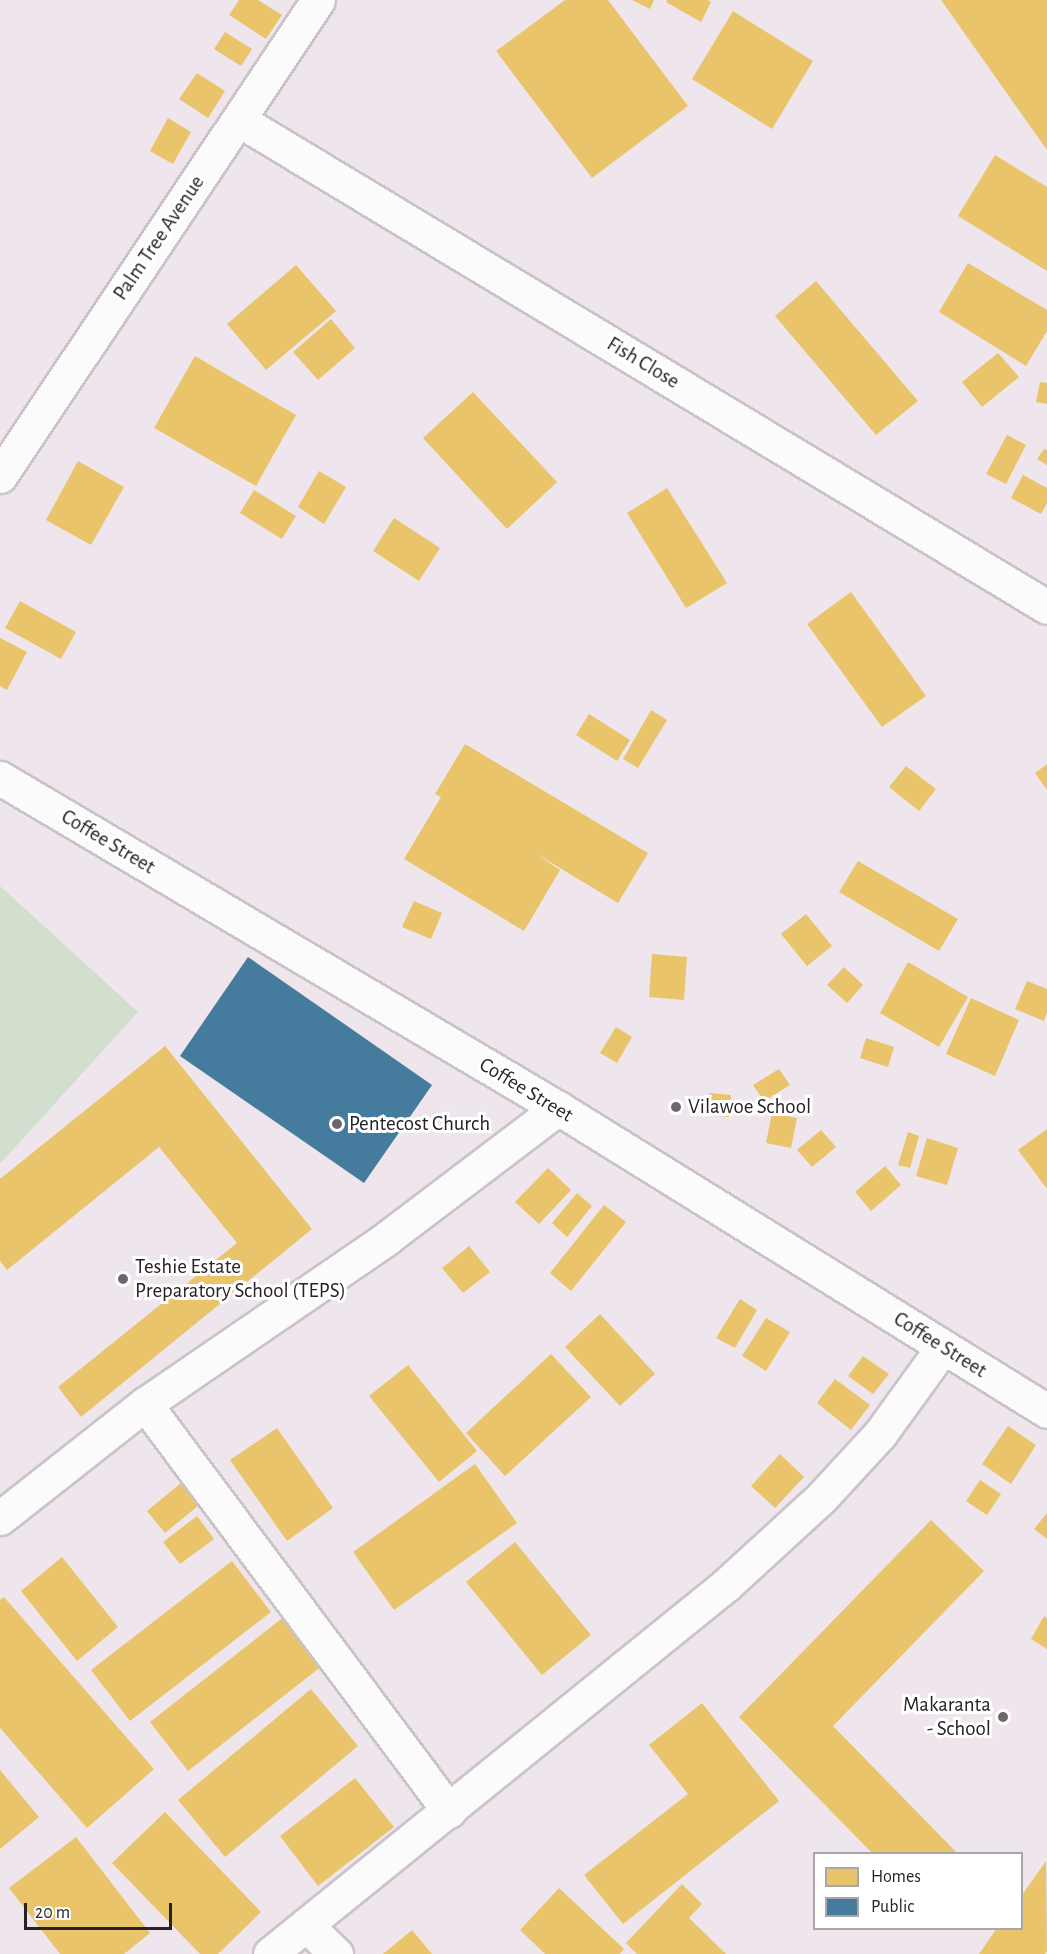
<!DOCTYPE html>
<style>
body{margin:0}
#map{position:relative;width:1047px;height:1954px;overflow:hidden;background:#eee6ec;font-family:"Alegreya Sans",sans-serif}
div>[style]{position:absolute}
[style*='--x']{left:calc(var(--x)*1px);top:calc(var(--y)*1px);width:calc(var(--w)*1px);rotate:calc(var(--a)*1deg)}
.green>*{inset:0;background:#d2dfcf}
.homes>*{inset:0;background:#e9c46a}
.public>*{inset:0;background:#457b9d}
.roads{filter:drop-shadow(2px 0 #cac4c9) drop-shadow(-2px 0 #cac4c9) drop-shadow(0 2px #cac4c9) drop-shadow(0 -2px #cac4c9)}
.minor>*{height:33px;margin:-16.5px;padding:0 16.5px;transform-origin:16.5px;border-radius:16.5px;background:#fcfbfc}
.dots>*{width:16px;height:16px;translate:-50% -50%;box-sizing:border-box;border:3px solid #fff;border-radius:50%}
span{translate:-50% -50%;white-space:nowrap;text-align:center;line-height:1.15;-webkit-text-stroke:6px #fff;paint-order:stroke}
.street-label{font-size:21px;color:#272226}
.poi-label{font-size:21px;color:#272226}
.left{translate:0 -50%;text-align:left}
.right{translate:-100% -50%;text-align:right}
.legend{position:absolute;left:813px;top:1852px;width:210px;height:78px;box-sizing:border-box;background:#fff;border:2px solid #a9a7a8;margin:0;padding:8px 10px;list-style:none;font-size:18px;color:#272226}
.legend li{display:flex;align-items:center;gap:12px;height:30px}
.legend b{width:30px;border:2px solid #a9a7a8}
.scale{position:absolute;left:24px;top:1903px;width:148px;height:27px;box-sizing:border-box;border:3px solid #272226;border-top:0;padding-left:8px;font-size:18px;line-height:21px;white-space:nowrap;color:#272226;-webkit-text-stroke:4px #fff;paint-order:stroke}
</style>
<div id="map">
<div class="green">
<div style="clip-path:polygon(0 886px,138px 1012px,0 1164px)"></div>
</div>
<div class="homes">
<div style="clip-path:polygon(239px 0,258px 0,282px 15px,266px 39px,229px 15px)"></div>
<div style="clip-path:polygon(565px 0,608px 0,688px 106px,592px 178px,496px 51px)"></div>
<div style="clip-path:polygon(632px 0,654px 0,650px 9px)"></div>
<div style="clip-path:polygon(667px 0,708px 0,711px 2px,701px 22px,666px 2px)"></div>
<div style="clip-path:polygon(941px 0,1047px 0,1047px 150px)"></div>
<div style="clip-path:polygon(733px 11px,813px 61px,772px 129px,692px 79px)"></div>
<div style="clip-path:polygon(225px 32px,252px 49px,241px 66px,214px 49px)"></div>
<div style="clip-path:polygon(197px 73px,225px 91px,208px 118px,179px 99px)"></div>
<div style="clip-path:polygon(168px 118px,191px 132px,173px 164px,150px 151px)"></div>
<div style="clip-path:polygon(995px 155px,1047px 187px,1047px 271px,958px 216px)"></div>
<div style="clip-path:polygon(968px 263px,1047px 310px,1047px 331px,1026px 366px,939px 312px)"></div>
<div style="clip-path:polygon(296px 265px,336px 311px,266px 370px,227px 324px)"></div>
<div style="clip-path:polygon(816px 281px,918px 401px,876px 435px,775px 316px)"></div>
<div style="clip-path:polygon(331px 319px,355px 348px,318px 380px,293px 352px)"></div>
<div style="clip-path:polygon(998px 353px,1019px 377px,982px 407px,962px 382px)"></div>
<div style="clip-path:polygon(195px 356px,296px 415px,256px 486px,154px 428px)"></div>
<div style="clip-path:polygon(1040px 382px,1047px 383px,1047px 404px,1036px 402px)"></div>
<div style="clip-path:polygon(473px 392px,557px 482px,507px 529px,423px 438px)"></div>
<div style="clip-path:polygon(1007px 435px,1026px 445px,1006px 484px,986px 474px)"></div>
<div style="clip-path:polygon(1044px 449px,1047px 450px,1047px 465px,1037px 459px)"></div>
<div style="clip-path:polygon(78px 461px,124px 487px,91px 545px,46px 520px)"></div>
<div style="clip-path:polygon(319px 471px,346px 487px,324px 524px,298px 507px)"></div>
<div style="clip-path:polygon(1023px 475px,1047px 488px,1047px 503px,1041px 514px,1011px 498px)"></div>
<div style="clip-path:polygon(667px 488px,727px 583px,686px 608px,627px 513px)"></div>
<div style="clip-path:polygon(254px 490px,296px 516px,282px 539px,240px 513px)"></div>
<div style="clip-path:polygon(394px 518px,440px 548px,419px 581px,373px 551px)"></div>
<div style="clip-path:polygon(851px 592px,926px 696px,882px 727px,807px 624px)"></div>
<div style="clip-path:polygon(20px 601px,76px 632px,61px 659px,5px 628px)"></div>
<div style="clip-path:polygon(0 638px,27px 652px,7px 690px,0 686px)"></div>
<div style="clip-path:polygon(651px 710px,667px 720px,638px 768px,623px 759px)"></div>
<div style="clip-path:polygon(589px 714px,630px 740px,617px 761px,576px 735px)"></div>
<div style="clip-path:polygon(465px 744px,648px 853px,618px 903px,535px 853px,560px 870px,524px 931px,404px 859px,441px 797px,435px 794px)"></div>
<div style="clip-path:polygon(1047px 764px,1047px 790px,1035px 773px)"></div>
<div style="clip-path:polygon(906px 766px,936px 789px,919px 811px,889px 787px)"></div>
<div style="clip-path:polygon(858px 861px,958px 919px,939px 951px,839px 892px)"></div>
<div style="clip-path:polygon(414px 901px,442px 913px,431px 939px,402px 927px)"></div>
<div style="clip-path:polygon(806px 914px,832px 946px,807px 966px,781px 934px)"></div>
<div style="clip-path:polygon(652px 954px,687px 957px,684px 1000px,649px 997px)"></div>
<div style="clip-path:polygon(908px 962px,968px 997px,939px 1047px,880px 1013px)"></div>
<div style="clip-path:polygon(844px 967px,863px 985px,847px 1003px,827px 985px)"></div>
<div style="clip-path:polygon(1027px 981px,1047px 989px,1047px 1012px,1044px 1021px,1015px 1009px)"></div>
<div style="clip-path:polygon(971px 998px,1019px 1020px,995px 1076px,946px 1054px)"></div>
<div style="clip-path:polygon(616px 1027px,632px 1037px,617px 1063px,600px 1053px)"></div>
<div style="clip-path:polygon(866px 1038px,894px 1047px,888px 1067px,860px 1058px)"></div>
<div style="clip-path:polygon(165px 1046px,312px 1229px,81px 1417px,58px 1387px,237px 1243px,159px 1147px,7px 1270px,0 1261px,0 1179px)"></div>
<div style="clip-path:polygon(779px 1069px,790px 1085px,764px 1101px,753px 1085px)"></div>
<div style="clip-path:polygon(709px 1093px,731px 1095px,729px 1117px,707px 1115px)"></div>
<div style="clip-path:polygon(772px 1113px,797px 1118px,791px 1148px,766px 1143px)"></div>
<div style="clip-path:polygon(1047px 1129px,1047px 1189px,1018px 1150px)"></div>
<div style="clip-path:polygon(821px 1130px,836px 1147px,812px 1167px,797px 1150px)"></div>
<div style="clip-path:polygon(908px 1132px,919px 1136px,910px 1168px,898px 1165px)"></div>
<div style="clip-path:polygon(927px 1138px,958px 1148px,947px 1185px,916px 1176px)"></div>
<div style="clip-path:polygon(885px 1166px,901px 1185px,871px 1211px,855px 1192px)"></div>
<div style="clip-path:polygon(548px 1168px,571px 1190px,539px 1224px,515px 1202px)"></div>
<div style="clip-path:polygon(577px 1193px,592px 1206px,567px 1237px,552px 1223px)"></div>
<div style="clip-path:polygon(604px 1205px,626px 1222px,571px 1291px,550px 1273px)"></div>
<div style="clip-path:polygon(469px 1246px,490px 1272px,463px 1293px,442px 1268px)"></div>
<div style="clip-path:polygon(740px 1299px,757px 1310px,735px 1348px,716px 1338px)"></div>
<div style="clip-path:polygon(600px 1314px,655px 1374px,620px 1406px,565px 1347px)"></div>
<div style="clip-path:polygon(766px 1318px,790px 1332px,766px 1371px,742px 1356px)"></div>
<div style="clip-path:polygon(551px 1354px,591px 1397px,505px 1476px,466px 1433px)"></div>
<div style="clip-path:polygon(863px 1356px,889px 1374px,873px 1394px,848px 1376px)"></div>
<div style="clip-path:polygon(408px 1365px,477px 1451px,439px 1482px,369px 1396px)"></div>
<div style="clip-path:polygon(835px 1379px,870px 1405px,851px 1430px,817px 1403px)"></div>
<div style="clip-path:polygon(1008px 1426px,1036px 1445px,1011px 1484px,982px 1464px)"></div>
<div style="clip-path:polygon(277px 1428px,333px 1508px,287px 1541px,230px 1460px)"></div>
<div style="clip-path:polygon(780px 1454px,804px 1477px,775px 1508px,751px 1486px)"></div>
<div style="clip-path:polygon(475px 1464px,517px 1523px,394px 1610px,353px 1552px)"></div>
<div style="clip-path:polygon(980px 1480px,1001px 1494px,987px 1515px,966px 1501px)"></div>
<div style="clip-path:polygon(181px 1483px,199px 1505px,165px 1533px,147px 1511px)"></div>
<div style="clip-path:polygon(1047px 1513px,1047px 1539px,1034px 1529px)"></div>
<div style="clip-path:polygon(197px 1516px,214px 1539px,180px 1564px,163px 1542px)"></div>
<div style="clip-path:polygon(931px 1520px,984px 1571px,833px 1726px,958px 1854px,873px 1854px,739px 1717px)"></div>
<div style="clip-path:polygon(515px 1542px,591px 1635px,542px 1675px,466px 1582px)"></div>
<div style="clip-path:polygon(62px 1557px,118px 1627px,77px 1661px,21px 1591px)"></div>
<div style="clip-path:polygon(232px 1561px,271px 1612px,130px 1721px,91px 1670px)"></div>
<div style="clip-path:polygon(4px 1597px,154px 1769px,87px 1828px,0 1728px,0 1600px)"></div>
<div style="clip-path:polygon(285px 1616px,323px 1665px,188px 1771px,150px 1722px)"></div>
<div style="clip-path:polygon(1044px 1616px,1047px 1618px,1047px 1649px,1031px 1639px)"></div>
<div style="clip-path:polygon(311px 1689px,358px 1746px,225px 1857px,178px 1800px)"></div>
<div style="clip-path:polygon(702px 1703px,779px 1801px,623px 1924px,584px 1875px,688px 1794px,649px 1745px)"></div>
<div style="clip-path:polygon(0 1770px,39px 1817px,0 1849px)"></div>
<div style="clip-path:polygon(355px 1778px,394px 1827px,318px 1886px,280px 1836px)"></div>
<div style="clip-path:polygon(165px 1812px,261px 1912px,218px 1954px,200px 1954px,112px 1863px)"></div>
<div style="clip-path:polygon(76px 1837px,150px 1933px,124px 1954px,60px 1954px,9px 1888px)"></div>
<div style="clip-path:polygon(1046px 1861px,1047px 1951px,1045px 1954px,979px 1954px,997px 1928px,1022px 1928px,1022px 1895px)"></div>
<div style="clip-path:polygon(682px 1884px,702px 1904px,689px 1918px,726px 1954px,637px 1954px,626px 1943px)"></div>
<div style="clip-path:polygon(559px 1888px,624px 1949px,620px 1954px,545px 1954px,520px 1930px)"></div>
<div style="clip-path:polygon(412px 1930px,432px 1954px,383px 1954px)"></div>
</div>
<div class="public">
<div style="clip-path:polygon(248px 957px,432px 1085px,364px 1183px,180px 1056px)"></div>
</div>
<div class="roads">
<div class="minor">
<div style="--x:239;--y:120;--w:943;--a:31.08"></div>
<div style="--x:0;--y:476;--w:572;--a:-56.25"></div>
<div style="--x:0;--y:778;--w:648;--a:30.6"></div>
<div style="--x:558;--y:1108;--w:575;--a:31.78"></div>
<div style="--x:145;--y:1404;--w:508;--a:53.24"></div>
<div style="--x:0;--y:1518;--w:184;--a:-38.2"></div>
<div style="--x:145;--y:1404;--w:293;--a:-34.4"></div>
<div style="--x:387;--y:1238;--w:215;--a:-37.2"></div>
<div style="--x:306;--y:1925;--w:42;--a:44"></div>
<div style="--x:270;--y:1954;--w:587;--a:-38.98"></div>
<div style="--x:726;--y:1585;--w:129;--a:-42.5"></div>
<div style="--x:821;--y:1498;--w:87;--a:-47.3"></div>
<div style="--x:880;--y:1434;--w:107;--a:-54.1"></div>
</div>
</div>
<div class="dots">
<div style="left:676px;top:1107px;background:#6d676b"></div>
<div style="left:337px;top:1124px;background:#6d676b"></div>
<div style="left:123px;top:1279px;background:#6d676b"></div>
<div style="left:1003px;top:1717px;background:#6d676b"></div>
</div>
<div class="street-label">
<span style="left:159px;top:238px;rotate:-56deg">Palm Tree Avenue</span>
<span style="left:643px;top:363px;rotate:31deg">Fish Close</span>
<span style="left:108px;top:842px;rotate:31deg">Coffee Street</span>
<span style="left:526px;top:1090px;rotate:31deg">Coffee Street</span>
<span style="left:940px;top:1345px;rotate:32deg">Coffee Street</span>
</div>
<div class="poi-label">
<span class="left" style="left:688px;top:1107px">Vilawoe School</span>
<span class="left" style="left:349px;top:1124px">Pentecost Church</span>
<span class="left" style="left:135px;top:1279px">Teshie Estate<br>Preparatory School (TEPS)</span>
<span class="right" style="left:991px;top:1717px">Makaranta<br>- School</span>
</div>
<ul class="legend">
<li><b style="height:16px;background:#e9c46a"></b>Homes</li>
<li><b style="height:16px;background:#457b9d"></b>Public</li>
</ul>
<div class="scale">20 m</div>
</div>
